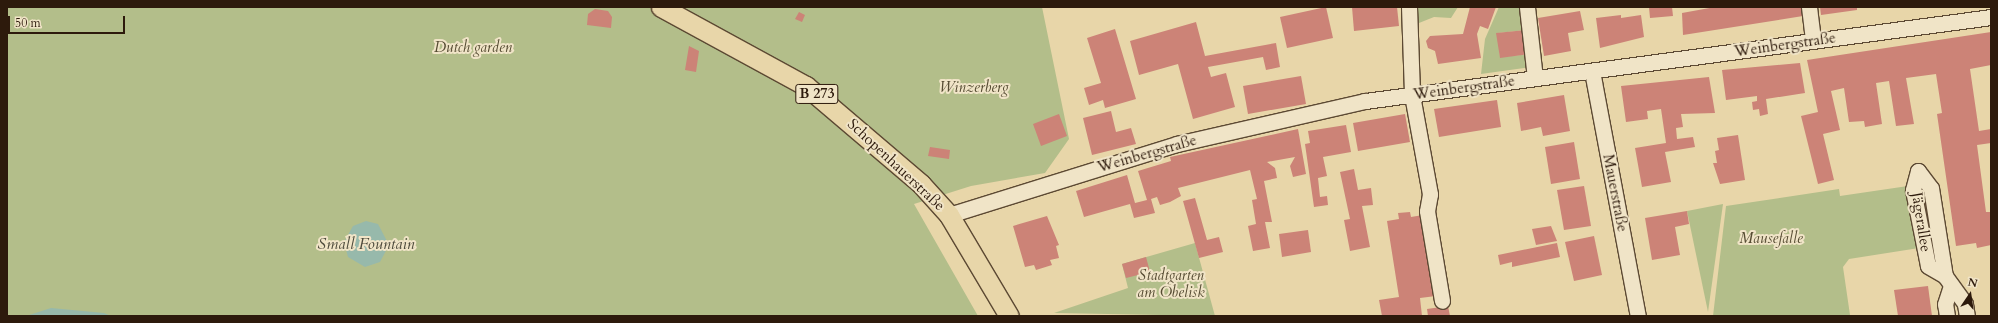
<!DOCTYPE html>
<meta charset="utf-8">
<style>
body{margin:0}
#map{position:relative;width:1998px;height:323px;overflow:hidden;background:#e8d6a9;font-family:Cardo,serif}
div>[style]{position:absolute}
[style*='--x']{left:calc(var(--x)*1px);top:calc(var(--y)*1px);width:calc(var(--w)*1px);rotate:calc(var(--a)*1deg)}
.green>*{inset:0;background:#b3be8a}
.water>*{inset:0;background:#97b9ab}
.building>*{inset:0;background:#cc8377}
.roads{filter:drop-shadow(1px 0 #5c4933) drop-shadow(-1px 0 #5c4933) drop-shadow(0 1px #5c4933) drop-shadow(0 -1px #5c4933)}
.minor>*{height:15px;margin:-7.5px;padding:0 7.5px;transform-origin:7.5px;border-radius:7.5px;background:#f0e4c7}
.major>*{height:19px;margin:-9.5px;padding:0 9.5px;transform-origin:9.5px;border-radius:9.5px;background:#e8d6a9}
span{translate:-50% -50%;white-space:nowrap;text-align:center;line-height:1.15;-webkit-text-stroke:4px #f0e4c7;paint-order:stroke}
.shield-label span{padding:1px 3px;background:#f0e4c7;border:1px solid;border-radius:3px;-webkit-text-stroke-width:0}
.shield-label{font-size:14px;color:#2d1a0c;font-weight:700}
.street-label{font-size:15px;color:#2d1a0c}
.park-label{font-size:15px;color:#554b32;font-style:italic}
.water-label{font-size:16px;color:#4d4a3c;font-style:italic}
.frame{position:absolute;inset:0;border:8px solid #2d1a0c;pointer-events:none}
.north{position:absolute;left:1950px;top:275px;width:40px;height:40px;-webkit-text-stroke:3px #f0e4c7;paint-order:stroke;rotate:13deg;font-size:11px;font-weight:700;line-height:16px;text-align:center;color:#2d1a0c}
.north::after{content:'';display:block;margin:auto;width:14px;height:18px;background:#2d1a0c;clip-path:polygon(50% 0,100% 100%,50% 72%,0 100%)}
.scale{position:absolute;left:8px;top:16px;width:117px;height:18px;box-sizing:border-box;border:2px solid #2d1a0c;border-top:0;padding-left:5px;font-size:12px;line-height:14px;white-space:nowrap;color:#2d1a0c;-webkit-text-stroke:3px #f0e4c7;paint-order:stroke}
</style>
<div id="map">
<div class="green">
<div style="clip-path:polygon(7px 7px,1042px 7px,1069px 139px,1045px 173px,971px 186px,914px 204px,978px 316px,7px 316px)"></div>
<div style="clip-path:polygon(1413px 7px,1458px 7px,1451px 18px,1434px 17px,1414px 25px)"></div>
<div style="clip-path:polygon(1499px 7px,1524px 7px,1527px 30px,1498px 33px,1500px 57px,1530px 54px,1532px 67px,1481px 74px,1485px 39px)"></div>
<div style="clip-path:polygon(1908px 186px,1919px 248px,1849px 259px,1843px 267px,1850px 315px,1713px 316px,1726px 206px,1839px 189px,1840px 196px)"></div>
<div style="clip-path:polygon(1723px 204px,1708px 312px,1687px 211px)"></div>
<div style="clip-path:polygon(1195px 243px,1215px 316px,1054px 313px,1128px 288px,1122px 264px)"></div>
</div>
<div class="water">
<div style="clip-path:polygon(366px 221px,378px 224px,389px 245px,380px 262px,365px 267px,348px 257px,344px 242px,353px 226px)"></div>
<div style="clip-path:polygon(51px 308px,104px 313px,111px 316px,26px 316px)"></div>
</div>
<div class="building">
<div style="clip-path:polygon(1326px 7px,1333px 38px,1287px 48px,1280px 17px)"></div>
<div style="clip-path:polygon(1352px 7px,1397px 7px,1399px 26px,1354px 31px)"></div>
<div style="clip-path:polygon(1470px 7px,1496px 7px,1488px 29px,1480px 26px,1477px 34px,1481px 58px,1438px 64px,1435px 51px,1428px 48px,1426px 41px,1430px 36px,1463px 34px)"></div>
<div style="clip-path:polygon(1649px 7px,1672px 7px,1673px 16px,1650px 18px)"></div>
<div style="clip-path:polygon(1715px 7px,1802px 7px,1803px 16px,1683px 35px,1682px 13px)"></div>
<div style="clip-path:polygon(1820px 7px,1857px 7px,1857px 10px,1821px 15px)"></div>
<div style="clip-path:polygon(595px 9px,608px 11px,612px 17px,611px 28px,587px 25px,588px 14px)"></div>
<div style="clip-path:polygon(1580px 11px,1584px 30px,1568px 33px,1571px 51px,1544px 56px,1538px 18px)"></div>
<div style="clip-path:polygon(799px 12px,805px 15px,802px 22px,795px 19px)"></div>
<div style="clip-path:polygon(1621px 15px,1621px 18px,1641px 15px,1644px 37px,1600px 48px,1596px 18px)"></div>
<div style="clip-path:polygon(1196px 22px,1205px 56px,1276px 43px,1280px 67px,1266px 70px,1263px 57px,1208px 67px,1211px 77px,1226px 73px,1235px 107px,1193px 119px,1178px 64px,1139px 75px,1130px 41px)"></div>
<div style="clip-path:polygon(1115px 29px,1136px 99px,1105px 108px,1103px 100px,1089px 105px,1084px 88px,1101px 83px,1087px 38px)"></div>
<div style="clip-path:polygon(1527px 30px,1530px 54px,1500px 58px,1496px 33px)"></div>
<div style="clip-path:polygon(1991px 32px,1991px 65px,1970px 69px,1979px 131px,1991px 129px,1991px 143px,1977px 145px,1986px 212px,1991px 212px,1991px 245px,1977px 248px,1976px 243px,1956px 246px,1937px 114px,1942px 113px,1936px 74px,1906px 78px,1914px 124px,1896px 126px,1889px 81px,1876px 83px,1882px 124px,1865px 127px,1864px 121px,1849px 122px,1844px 88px,1831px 91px,1840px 130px,1823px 134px,1834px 180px,1818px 184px,1801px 116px,1818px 112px,1807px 60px)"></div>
<div style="clip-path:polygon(689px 46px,699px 51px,696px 72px,685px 70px)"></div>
<div style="clip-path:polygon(1800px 63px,1805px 93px,1766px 99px,1768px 114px,1760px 116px,1759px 109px,1753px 110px,1752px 102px,1757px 101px,1757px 96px,1726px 100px,1722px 70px)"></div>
<div style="clip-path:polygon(1301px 76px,1306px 104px,1248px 114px,1243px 86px)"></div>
<div style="clip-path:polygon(1709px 77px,1715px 113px,1681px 114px,1683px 127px,1676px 128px,1677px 139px,1693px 137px,1695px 147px,1665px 152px,1671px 182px,1642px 187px,1635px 148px,1666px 143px,1661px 109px,1647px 111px,1648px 119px,1626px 122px,1621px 86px)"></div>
<div style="clip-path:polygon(1564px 95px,1570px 131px,1543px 136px,1541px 127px,1521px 131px,1517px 103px)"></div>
<div style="clip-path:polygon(1497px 100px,1501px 127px,1439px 137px,1434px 109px)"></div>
<div style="clip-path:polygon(1111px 111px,1116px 132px,1131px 128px,1136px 144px,1092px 155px,1083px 118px)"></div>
<div style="clip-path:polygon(1059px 114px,1067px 136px,1041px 146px,1033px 124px)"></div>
<div style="clip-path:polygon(1405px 114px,1410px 142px,1358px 151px,1353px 123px)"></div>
<div style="clip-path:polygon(1346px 125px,1351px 152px,1323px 157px,1327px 176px,1318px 178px,1320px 197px,1327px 196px,1328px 205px,1314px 207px,1305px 144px,1310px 143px,1308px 131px)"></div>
<div style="clip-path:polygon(1298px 129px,1306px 174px,1293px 177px,1290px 166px,1295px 157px,1267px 162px,1275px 168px,1277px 178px,1264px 181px,1272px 222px,1265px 222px,1270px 248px,1253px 251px,1248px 226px,1256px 224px,1252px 200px,1257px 199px,1250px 170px,1178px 188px,1181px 196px,1170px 202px,1160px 205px,1157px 197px,1151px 199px,1155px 213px,1134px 218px,1130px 204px,1084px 217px,1076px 191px,1127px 175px,1135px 203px,1147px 200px,1138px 171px,1171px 161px,1170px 157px)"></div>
<div style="clip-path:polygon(1738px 135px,1745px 180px,1720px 184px,1713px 163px,1717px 163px,1715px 151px,1719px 150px,1717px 138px)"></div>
<div style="clip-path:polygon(1574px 142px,1580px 179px,1551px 184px,1545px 147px)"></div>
<div style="clip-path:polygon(930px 147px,950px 150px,949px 159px,928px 156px)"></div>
<div style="clip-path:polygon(1354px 169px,1358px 190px,1371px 188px,1373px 205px,1362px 206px,1370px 247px,1350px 251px,1344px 220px,1350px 219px,1340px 172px)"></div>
<div style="clip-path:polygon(1584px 186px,1591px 226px,1564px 230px,1557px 190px)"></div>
<div style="clip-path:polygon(1195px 198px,1207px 240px,1219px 237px,1223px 252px,1199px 258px,1183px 201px)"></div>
<div style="clip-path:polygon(1687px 211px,1689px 224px,1675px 227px,1680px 255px,1652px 260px,1645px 218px)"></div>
<div style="clip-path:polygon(1410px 212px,1411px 217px,1423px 215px,1436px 296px,1420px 298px,1422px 316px,1382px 316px,1379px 300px,1399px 297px,1387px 221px,1399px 219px,1398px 213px)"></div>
<div style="clip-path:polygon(1047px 216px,1059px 245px,1056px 246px,1059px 258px,1050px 260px,1052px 265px,1036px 270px,1034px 265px,1025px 267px,1013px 226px)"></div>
<div style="clip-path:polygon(1551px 226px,1557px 241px,1536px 245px,1532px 229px)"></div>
<div style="clip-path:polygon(1308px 230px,1311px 252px,1282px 257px,1279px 234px)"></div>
<div style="clip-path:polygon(1594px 236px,1602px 275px,1574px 281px,1565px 242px)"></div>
<div style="clip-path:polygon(1557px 243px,1560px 257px,1512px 267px,1512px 262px,1500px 265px,1498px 255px)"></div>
<div style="clip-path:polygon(1146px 257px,1150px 272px,1126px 278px,1122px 264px)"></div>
<div style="clip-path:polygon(1928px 286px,1932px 316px,1898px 316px,1894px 290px)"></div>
<div style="clip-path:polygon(1448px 306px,1450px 316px,1428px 316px,1427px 309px)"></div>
</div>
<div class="roads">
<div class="minor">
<div style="--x:1409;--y:7;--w:88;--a:88"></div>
<div style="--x:1412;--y:95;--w:101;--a:79.7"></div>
<div style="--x:1430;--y:194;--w:17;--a:100"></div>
<div style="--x:1427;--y:211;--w:91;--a:80.5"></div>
<div style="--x:1527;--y:7;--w:71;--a:83.6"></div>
<div style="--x:1809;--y:7;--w:34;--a:83"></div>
<div style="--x:1592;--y:71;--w:249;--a:79.4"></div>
<div style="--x:1918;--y:171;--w:21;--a:53"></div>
<div style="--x:1931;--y:188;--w:89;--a:81"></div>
<div style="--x:1945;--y:276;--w:34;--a:54"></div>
<div style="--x:1965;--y:304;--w:12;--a:81"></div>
<div style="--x:1918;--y:171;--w:20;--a:105"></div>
<div style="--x:1913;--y:190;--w:77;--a:78.8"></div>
<div style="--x:1928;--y:266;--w:20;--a:30"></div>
<div style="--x:949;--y:215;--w:239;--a:-17.3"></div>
<div style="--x:1177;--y:144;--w:193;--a:-12.9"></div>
<div style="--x:1365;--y:101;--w:632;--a:-7.64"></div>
<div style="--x:1947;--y:316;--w:12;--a:-99"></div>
<div style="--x:1945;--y:304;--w:20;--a:-72"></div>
</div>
<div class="major">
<div style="--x:661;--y:7;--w:165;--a:28.6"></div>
<div style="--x:806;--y:86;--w:151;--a:40.4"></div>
<div style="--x:921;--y:184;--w:42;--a:47.9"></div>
<div style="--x:949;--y:215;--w:117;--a:59.3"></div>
</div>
</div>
<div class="shield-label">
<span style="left:817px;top:94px">B 273</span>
</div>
<div class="street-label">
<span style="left:1785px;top:45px;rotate:-8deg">Weinbergstraße</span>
<span style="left:1464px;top:88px;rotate:-8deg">Weinbergstraße</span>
<span style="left:1147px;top:154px;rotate:-16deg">Weinbergstraße</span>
<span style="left:896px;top:165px;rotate:43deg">Schopenhauerstraße</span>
<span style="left:1615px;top:193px;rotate:79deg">Mauerstraße</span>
<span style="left:1921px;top:222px;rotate:81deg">Jägerallee</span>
</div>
<div class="park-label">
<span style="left:473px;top:48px">Dutch garden</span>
<span style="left:974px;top:88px">Winzerberg</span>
<span style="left:1771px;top:239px">Mausefalle</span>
<span style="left:1171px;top:284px">Stadtgarten<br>am Obelisk</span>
</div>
<div class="water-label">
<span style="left:366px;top:244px">Small Fountain</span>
</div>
<div class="frame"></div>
<div class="north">N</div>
<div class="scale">50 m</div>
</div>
